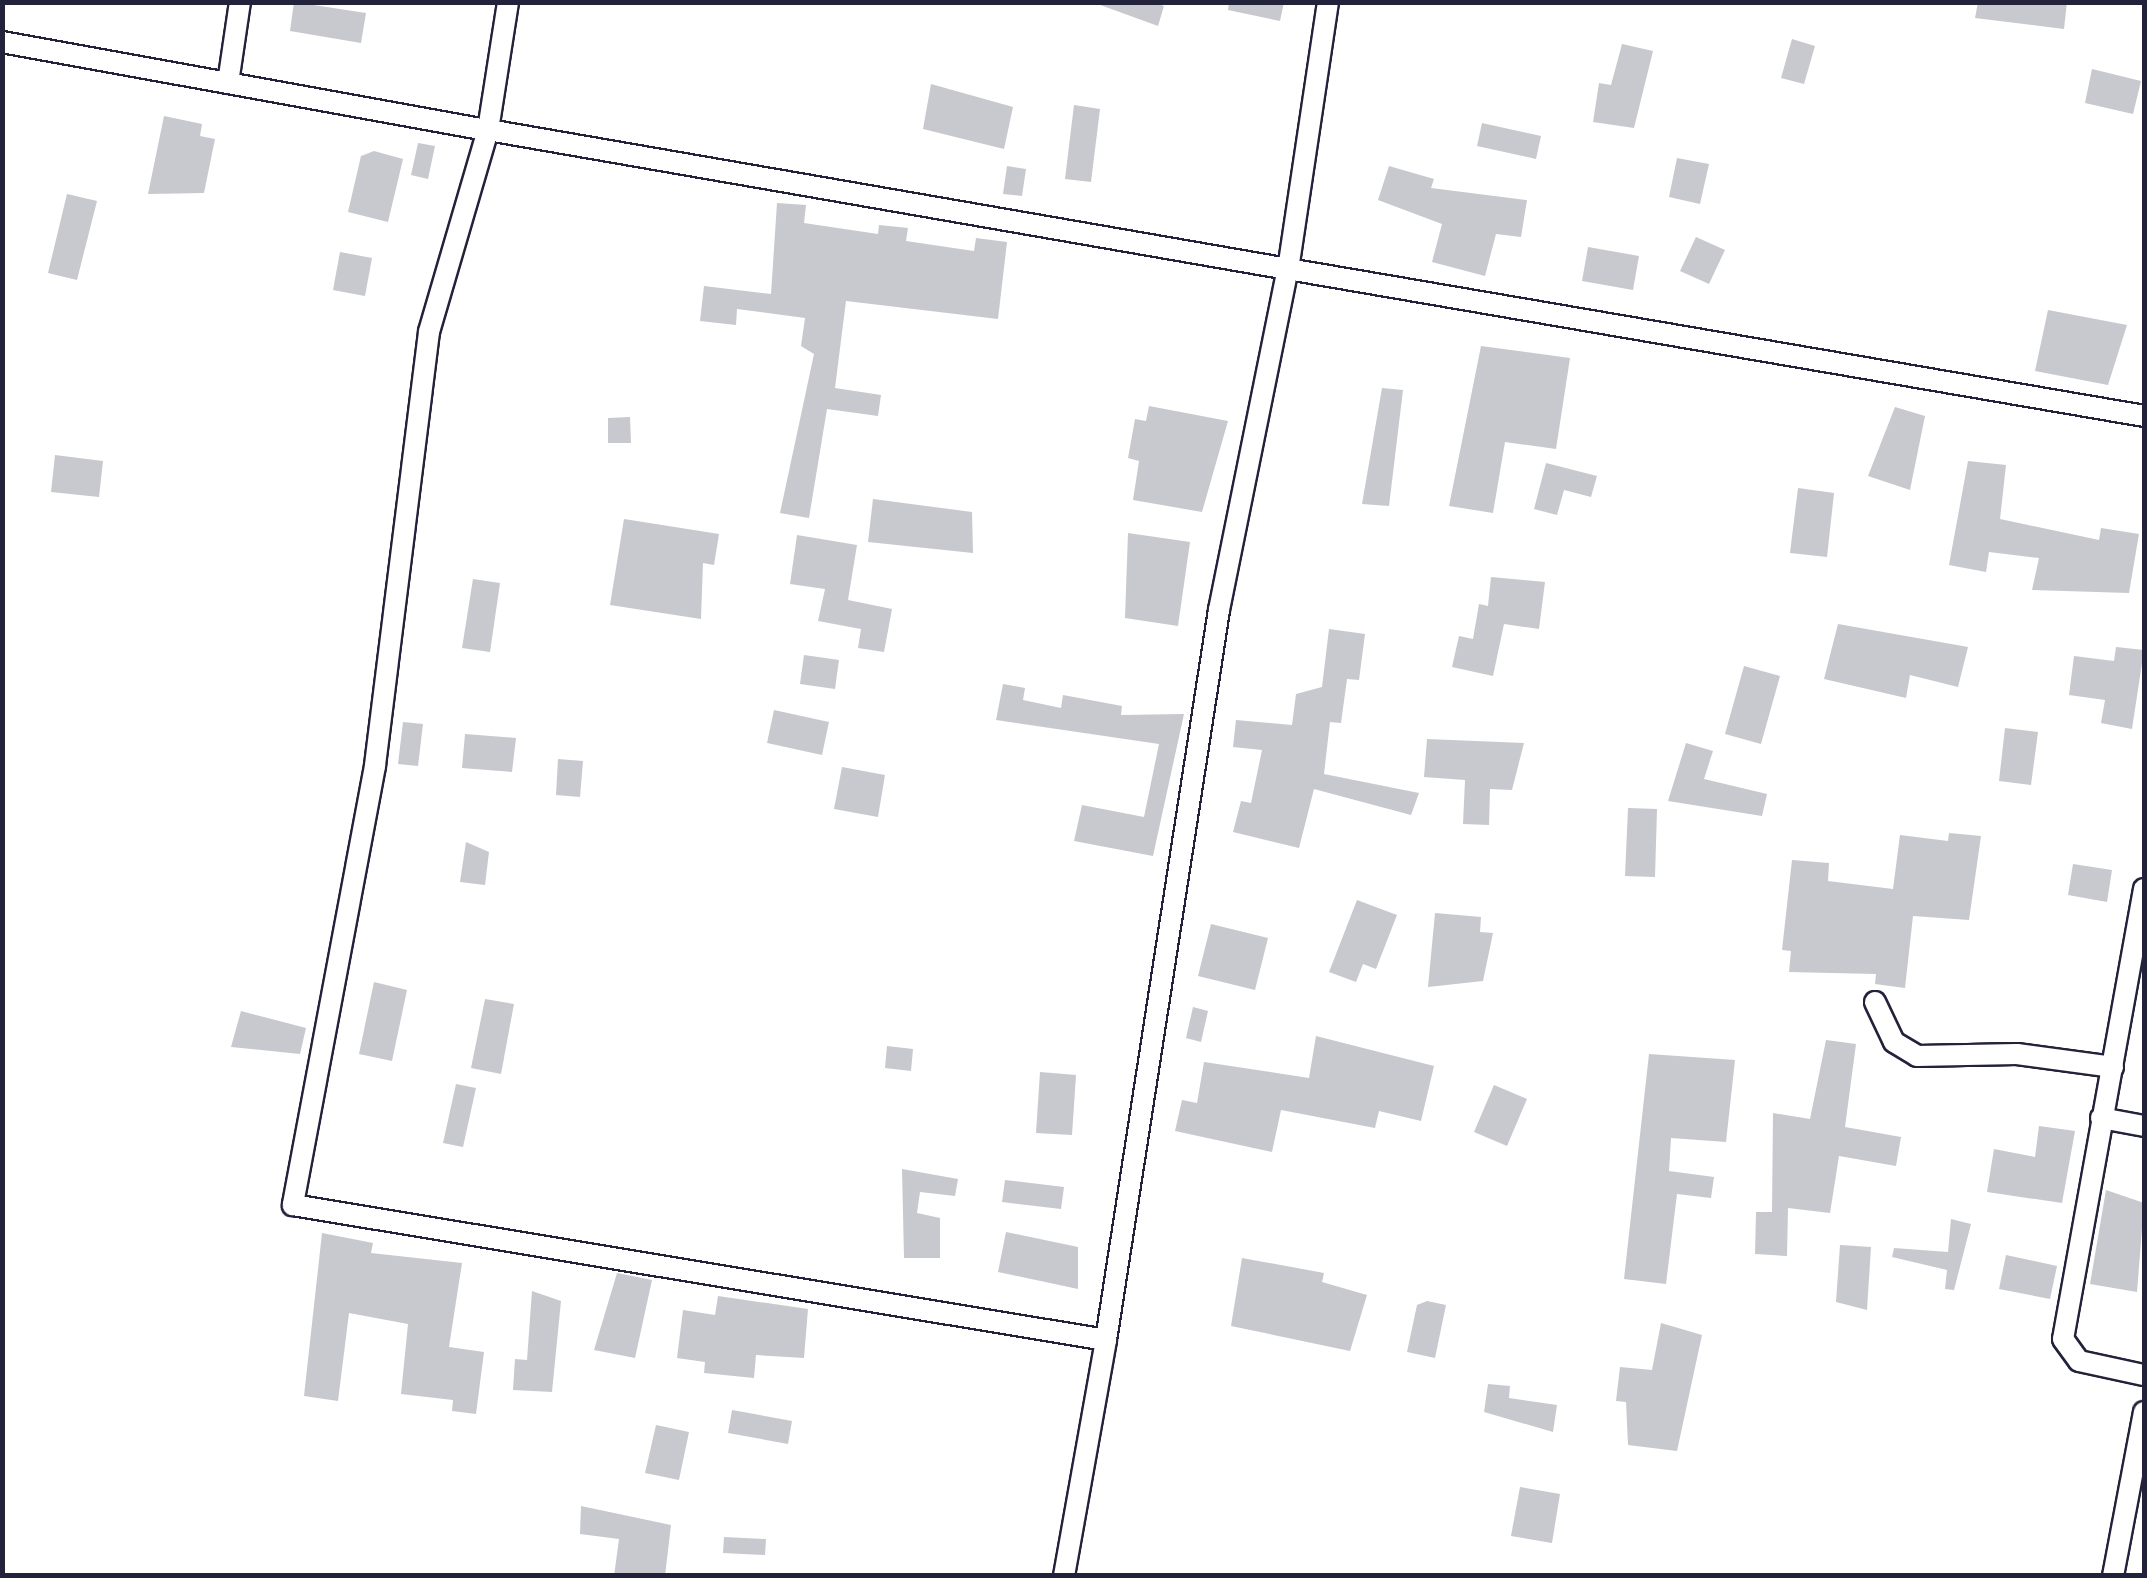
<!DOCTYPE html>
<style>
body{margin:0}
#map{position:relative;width:2147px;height:1578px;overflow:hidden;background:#fff;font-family:Kalam,sans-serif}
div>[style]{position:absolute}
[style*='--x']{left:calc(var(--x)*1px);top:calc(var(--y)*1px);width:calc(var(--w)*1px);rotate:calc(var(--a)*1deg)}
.building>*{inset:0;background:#c8c8cf}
.roads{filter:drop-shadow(2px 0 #22223b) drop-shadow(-2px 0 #22223b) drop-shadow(0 2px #22223b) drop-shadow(0 -2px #22223b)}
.street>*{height:20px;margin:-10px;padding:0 10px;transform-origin:10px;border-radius:10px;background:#fff}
span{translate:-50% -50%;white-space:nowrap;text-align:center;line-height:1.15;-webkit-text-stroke:9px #fff;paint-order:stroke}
.frame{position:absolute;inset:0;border:5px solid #22223b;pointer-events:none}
</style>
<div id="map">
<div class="building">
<div style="clip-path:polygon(294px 2px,366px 13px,361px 43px,290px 31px)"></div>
<div style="clip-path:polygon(1092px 2px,1152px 2px,1164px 6px,1158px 26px)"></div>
<div style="clip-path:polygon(1229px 2px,1284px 2px,1280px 21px,1228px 10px)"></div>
<div style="clip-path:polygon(1978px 2px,2067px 2px,2064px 29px,1975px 18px)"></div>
<div style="clip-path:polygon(1792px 39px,1815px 46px,1804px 84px,1781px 78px)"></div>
<div style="clip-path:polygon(1622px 44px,1653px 51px,1634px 128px,1593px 122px,1599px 83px,1611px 85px)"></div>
<div style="clip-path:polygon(2092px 69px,2141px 81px,2133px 114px,2085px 103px)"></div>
<div style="clip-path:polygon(931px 84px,1013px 107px,1004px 149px,923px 129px)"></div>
<div style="clip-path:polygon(1074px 105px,1100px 109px,1091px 182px,1065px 179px)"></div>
<div style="clip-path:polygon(164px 116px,202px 124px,200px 136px,215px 139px,204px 193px,148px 194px)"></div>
<div style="clip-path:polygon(1482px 123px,1541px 136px,1536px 159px,1477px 146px)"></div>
<div style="clip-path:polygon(418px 143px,435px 146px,428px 179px,411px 175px)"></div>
<div style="clip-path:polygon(374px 151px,403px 159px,388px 222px,348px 212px,361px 156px)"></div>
<div style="clip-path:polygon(1677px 158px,1709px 164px,1700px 204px,1669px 197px)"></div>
<div style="clip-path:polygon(1007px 166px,1026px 169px,1022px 196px,1003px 194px)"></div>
<div style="clip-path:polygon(1389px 166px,1434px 179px,1431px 188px,1527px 200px,1521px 237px,1496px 234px,1485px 276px,1432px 262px,1442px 224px,1378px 200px)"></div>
<div style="clip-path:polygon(67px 194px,97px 201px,77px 280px,48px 273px)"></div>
<div style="clip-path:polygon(777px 203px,806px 205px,804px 223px,878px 234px,879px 225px,908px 228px,906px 241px,974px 251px,976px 238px,1007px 242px,998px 319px,846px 301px,835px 388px,881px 395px,878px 416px,827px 409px,809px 518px,780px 513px,814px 354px,801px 346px,805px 318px,737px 309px,736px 325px,700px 321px,704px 286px,771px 294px)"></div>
<div style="clip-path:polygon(1696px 237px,1725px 250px,1709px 284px,1680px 271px)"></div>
<div style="clip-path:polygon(1588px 247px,1639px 256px,1633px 290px,1582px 281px)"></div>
<div style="clip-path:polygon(340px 252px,372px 258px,365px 296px,333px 290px)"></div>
<div style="clip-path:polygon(2048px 310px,2127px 325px,2108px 385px,2035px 371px)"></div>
<div style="clip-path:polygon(1481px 346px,1570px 358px,1556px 449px,1505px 442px,1493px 513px,1449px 506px)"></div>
<div style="clip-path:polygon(1382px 388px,1403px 390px,1389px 506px,1362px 504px)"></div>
<div style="clip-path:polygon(1149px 406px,1228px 421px,1202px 512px,1133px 500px,1139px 461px,1128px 458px,1135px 419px,1146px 421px)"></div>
<div style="clip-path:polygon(1895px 407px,1925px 416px,1910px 490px,1868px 476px)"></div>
<div style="clip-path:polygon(630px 417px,631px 443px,608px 443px,608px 418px)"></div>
<div style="clip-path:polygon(55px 455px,103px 461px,99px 497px,51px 492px)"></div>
<div style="clip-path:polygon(1968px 461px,2006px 465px,2000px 519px,2099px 540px,2101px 528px,2139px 534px,2129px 593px,2032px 590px,2039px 558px,1989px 552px,1986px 572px,1949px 565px)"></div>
<div style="clip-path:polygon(1546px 463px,1597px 476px,1591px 497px,1564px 490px,1557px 515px,1534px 509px)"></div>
<div style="clip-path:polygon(1798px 488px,1834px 493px,1827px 557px,1790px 553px)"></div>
<div style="clip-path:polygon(873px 499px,972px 512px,973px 553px,868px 542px)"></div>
<div style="clip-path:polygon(624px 519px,719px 534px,714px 565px,703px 563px,701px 619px,610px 605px)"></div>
<div style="clip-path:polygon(1128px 533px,1190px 542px,1178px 626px,1125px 618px)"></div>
<div style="clip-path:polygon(797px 535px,857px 545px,848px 600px,892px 609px,884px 652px,858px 648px,861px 629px,818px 621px,825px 589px,790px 584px)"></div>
<div style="clip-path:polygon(1491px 577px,1545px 582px,1539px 629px,1504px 624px,1493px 676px,1452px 667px,1459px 636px,1473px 639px,1479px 604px,1488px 606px)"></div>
<div style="clip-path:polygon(473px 579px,500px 583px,490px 652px,462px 648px)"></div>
<div style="clip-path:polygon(1838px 624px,1968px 647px,1958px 687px,1910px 675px,1906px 698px,1824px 679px)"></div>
<div style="clip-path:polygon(1329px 629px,1365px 634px,1359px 680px,1347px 679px,1341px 723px,1330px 722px,1324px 774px,1419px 793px,1411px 815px,1314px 789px,1299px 848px,1233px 832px,1241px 801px,1251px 803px,1262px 750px,1233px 747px,1236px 720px,1292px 725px,1296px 694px,1322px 687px)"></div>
<div style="clip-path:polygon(2116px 647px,2144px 650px,2132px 729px,2101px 723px,2105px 700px,2069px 695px,2074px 656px,2114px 661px)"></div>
<div style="clip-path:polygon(804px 655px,839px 660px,835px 689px,800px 684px)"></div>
<div style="clip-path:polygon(1744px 666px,1780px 676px,1761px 744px,1725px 734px)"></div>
<div style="clip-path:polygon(1003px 684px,1025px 688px,1023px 700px,1061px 708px,1063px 695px,1122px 706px,1121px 715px,1184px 714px,1153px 856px,1074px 841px,1082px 805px,1144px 817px,1159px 744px,996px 720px)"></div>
<div style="clip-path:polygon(774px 710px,829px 722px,822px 755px,767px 743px)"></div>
<div style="clip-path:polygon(403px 722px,423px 724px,418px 766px,398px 764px)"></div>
<div style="clip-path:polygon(2005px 728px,2038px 732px,2031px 785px,1999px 781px)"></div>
<div style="clip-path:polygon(465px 734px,516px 738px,512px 772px,462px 768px)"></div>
<div style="clip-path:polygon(1427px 739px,1524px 743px,1512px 790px,1490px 789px,1489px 825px,1463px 824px,1465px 780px,1424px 777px)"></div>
<div style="clip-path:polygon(1686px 743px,1713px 751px,1704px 779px,1767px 794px,1762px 816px,1668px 801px)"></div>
<div style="clip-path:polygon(558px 759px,583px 761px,580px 797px,556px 795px)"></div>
<div style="clip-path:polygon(842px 767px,885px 775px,878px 817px,834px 809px)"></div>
<div style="clip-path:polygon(1628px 808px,1657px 809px,1655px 877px,1625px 876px)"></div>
<div style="clip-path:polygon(1949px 833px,1981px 836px,1969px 920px,1913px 916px,1905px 988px,1875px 984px,1876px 974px,1789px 972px,1791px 951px,1782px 950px,1792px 860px,1829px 863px,1828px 881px,1893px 889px,1900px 835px,1948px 841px)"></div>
<div style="clip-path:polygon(466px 842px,489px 852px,485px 885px,460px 882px)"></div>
<div style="clip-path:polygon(2073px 864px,2112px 870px,2107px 902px,2068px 895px)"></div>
<div style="clip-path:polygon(1357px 900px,1397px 915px,1376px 969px,1363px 964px,1356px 982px,1329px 972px)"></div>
<div style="clip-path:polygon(1435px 913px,1481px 917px,1480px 932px,1493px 933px,1483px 981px,1428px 987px)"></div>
<div style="clip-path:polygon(1211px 924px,1268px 938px,1255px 990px,1198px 976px)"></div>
<div style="clip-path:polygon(374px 982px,407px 990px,392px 1061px,359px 1054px)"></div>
<div style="clip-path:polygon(485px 999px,514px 1004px,501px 1074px,471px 1068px)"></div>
<div style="clip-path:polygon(1193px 1007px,1208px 1011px,1201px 1042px,1186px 1038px)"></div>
<div style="clip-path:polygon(241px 1011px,306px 1028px,300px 1054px,231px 1047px)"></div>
<div style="clip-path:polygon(1316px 1036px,1434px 1066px,1421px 1121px,1379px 1111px,1375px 1128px,1281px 1110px,1272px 1152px,1175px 1131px,1182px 1100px,1197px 1103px,1204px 1062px,1309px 1078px)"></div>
<div style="clip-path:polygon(1826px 1040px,1856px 1044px,1845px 1127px,1901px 1137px,1896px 1166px,1839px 1156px,1830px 1213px,1788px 1208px,1787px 1256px,1755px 1254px,1756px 1212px,1772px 1212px,1773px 1113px,1810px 1119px)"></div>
<div style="clip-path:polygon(887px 1046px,913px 1049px,911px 1071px,885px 1068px)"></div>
<div style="clip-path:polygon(1649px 1054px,1735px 1060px,1726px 1142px,1671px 1138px,1669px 1171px,1714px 1177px,1711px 1198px,1677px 1194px,1666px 1284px,1624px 1279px)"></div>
<div style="clip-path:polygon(1040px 1072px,1076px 1075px,1072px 1135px,1036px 1133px)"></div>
<div style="clip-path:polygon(456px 1084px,476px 1088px,463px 1147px,443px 1143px)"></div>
<div style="clip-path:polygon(1494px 1085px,1527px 1099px,1507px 1146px,1474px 1132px)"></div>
<div style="clip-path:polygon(2039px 1126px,2075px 1131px,2062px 1203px,1987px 1192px,1994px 1149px,2035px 1157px)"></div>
<div style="clip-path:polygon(902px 1169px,958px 1179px,955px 1196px,920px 1192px,917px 1213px,940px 1218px,940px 1258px,904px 1258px)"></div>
<div style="clip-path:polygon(1005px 1180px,1064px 1187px,1061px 1209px,1002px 1202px)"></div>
<div style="clip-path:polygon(2106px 1190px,2144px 1203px,2137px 1292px,2090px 1284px)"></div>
<div style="clip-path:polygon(1951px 1219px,1971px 1224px,1954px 1290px,1945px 1289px,1947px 1270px,1892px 1257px,1894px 1248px,1948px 1252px)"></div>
<div style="clip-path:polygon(1006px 1232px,1078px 1247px,1078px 1289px,998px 1272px)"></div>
<div style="clip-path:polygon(322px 1233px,373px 1243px,371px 1253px,462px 1263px,449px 1347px,484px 1352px,476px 1414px,452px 1411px,453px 1400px,401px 1394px,408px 1324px,349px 1313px,338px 1401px,304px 1396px)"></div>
<div style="clip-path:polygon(1840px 1245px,1871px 1247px,1867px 1310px,1836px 1302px)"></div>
<div style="clip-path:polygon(2006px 1255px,2057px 1266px,2050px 1299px,1999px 1289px)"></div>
<div style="clip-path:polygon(1242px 1258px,1324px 1273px,1322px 1282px,1367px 1295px,1350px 1351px,1231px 1326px)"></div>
<div style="clip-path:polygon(617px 1273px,652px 1280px,635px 1358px,594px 1350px)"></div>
<div style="clip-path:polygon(532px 1291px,561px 1301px,552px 1392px,513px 1390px,515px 1359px,527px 1360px)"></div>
<div style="clip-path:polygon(718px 1296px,808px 1309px,804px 1358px,756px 1355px,754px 1378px,704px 1373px,705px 1362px,677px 1358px,683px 1310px,715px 1315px)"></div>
<div style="clip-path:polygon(1427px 1301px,1446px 1305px,1435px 1358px,1407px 1352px,1417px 1305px)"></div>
<div style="clip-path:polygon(1661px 1323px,1702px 1335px,1677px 1451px,1628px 1445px,1626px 1402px,1616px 1401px,1620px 1367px,1652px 1370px)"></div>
<div style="clip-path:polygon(1488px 1384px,1510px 1386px,1509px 1398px,1557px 1405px,1553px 1432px,1484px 1412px)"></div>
<div style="clip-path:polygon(732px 1410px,792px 1421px,788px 1444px,728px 1433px)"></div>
<div style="clip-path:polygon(656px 1425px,689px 1432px,679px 1480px,645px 1473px)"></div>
<div style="clip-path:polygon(1520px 1487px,1560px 1494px,1552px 1543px,1511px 1536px)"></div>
<div style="clip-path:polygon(581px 1506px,671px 1525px,665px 1576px,614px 1576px,619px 1539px,580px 1534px)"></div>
<div style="clip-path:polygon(724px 1537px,766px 1539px,765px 1555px,723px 1553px)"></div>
</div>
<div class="roads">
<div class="street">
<div style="--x:1328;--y:2;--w:270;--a:98.5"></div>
<div style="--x:1288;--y:269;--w:812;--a:-170.14"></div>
<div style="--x:488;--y:130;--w:210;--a:106.3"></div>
<div style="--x:429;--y:332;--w:437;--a:97.1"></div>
<div style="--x:375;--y:766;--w:447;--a:100.6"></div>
<div style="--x:293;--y:1205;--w:824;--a:9.43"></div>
<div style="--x:1106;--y:1340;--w:739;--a:-81.2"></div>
<div style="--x:1219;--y:610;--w:348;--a:-78.6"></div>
<div style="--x:1288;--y:269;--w:869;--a:9.74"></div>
<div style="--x:2;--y:42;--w:494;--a:10.3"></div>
<div style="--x:488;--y:130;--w:130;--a:-81.1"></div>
<div style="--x:228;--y:83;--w:82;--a:-81.6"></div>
<div style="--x:2144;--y:889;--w:457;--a:100.2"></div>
<div style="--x:2063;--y:1339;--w:27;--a:54"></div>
<div style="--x:2079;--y:1361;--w:66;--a:12.2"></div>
<div style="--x:1875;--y:1002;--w:44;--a:64.6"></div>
<div style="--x:1894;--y:1042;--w:27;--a:31"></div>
<div style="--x:1917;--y:1056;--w:100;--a:-1.1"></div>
<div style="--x:2017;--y:1054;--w:97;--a:7.7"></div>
<div style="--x:2101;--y:1118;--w:44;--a:10.5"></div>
<div style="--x:1064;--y:1576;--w:240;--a:-79.9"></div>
<div style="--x:2113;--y:1576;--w:167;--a:-79.3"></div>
</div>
</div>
<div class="frame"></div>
</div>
